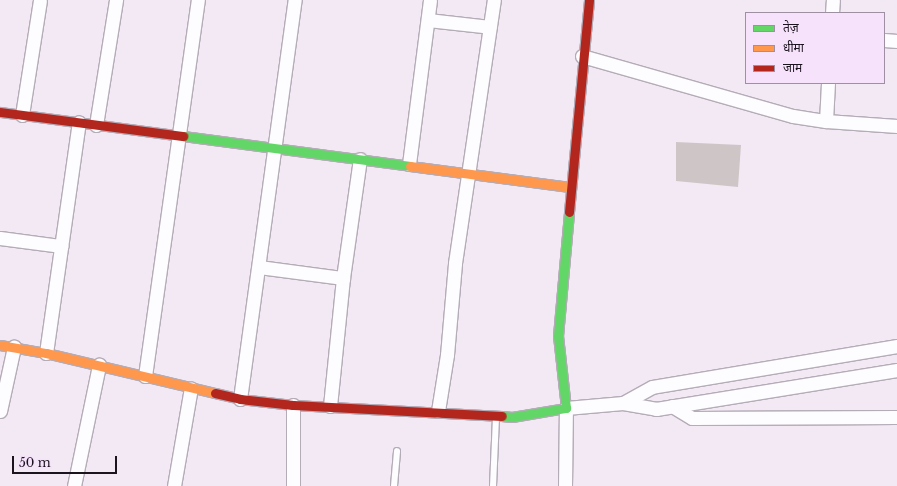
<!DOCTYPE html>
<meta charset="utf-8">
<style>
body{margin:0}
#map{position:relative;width:897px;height:486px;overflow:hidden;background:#f2e9f5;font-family:"Libre Baskerville","Noto Sans Devanagari",serif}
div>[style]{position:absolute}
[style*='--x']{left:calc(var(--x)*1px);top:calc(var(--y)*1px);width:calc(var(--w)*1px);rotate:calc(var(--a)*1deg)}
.building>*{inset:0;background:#cec6c6}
.roads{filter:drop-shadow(1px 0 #b4acb7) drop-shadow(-1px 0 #b4acb7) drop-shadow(0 1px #b4acb7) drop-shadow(0 -1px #b4acb7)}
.lane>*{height:6px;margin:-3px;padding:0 3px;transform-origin:3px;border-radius:3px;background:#fdfcfe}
.street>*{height:13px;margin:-6.5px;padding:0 6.5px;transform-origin:6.5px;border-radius:6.5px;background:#fdfcfe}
.fast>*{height:9px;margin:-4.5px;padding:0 4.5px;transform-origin:4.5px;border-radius:4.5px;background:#63d668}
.slow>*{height:9px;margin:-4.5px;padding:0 4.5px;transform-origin:4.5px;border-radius:4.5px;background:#ff974d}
.jam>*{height:9px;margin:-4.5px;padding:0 4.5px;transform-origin:4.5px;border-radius:4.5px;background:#b3261e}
span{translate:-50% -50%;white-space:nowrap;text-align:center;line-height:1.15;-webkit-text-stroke:3.5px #f6e3fb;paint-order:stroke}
.legend{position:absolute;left:745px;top:12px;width:140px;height:72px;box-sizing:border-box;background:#f6e3fb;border:1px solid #9e90a2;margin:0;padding:5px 7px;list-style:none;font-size:12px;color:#1b131d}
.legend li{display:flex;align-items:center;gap:8px;height:20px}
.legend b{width:20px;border:1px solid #9e90a2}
.scale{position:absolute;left:12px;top:456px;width:105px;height:18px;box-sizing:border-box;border:2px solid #1b131d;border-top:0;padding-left:5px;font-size:12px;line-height:14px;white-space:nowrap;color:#1b131d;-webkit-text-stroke:3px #f6e3fb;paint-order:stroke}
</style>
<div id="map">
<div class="building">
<div style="clip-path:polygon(676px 142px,741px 145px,738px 187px,676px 181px)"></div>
</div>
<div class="roads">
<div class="lane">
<div style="--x:394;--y:486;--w:35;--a:-85"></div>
<div style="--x:493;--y:486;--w:68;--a:-87.5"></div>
</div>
<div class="street">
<div style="--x:832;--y:13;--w:13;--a:-86"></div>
<div style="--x:428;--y:20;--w:62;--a:6.4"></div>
<div style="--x:884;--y:40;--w:13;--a:4"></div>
<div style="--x:582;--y:56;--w:219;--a:15.9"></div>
<div style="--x:793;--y:116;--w:33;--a:9"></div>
<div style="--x:828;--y:83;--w:38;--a:93"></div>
<div style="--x:826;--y:121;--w:71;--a:4"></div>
<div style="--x:22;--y:115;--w:116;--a:-81.1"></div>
<div style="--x:96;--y:125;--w:127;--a:-80.9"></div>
<div style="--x:409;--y:164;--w:165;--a:-82.7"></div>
<div style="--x:0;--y:238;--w:62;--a:7.5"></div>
<div style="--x:259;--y:267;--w:85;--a:7.5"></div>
<div style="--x:897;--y:346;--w:248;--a:170.5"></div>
<div style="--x:652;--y:387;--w:33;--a:151"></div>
<div style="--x:623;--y:403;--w:34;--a:10"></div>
<div style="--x:656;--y:409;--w:244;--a:-9.2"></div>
<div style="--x:46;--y:353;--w:233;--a:-81.9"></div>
<div style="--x:145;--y:376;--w:380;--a:-82"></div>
<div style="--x:240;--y:399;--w:403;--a:-82.2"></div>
<div style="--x:293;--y:405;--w:81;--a:90"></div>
<div style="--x:330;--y:406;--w:129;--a:-84.2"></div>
<div style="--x:343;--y:278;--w:120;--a:-81.9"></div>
<div style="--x:672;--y:406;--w:23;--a:31"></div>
<div style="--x:692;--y:418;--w:205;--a:-0.3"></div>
<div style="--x:0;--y:411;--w:66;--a:-77.7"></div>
<div style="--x:438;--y:411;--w:57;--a:-80.9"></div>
<div style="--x:447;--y:355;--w:92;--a:-85"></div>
<div style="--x:455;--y:263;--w:266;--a:-81.6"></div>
<div style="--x:74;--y:486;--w:124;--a:-78.3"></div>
<div style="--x:174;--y:486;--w:99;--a:-80.2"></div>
<div style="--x:565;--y:486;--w:78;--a:-89.3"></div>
<div style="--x:566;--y:408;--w:57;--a:-5"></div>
</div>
<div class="fast">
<div style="--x:183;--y:136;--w:229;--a:7.5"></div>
<div style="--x:502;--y:416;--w:10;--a:6"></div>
<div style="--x:512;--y:417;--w:55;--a:-9.5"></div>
<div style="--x:566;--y:408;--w:72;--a:-96.3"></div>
<div style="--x:558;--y:336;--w:124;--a:-84.9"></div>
</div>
<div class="slow">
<div style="--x:410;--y:166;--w:161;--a:7.5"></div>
<div style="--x:0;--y:345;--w:47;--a:9.9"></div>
<div style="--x:46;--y:353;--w:174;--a:13.3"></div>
</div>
<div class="jam">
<div style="--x:0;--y:112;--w:185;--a:7.5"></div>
<div style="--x:569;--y:212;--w:213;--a:-84.6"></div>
<div style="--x:215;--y:393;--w:26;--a:13"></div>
<div style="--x:240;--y:399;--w:53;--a:6.5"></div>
<div style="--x:293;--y:405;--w:209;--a:3"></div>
</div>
</div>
<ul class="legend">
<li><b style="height:5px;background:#63d668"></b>तेज़</li>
<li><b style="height:5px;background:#ff974d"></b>धीमा</li>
<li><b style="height:5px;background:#b3261e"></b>जाम</li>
</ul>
<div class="scale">50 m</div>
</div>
